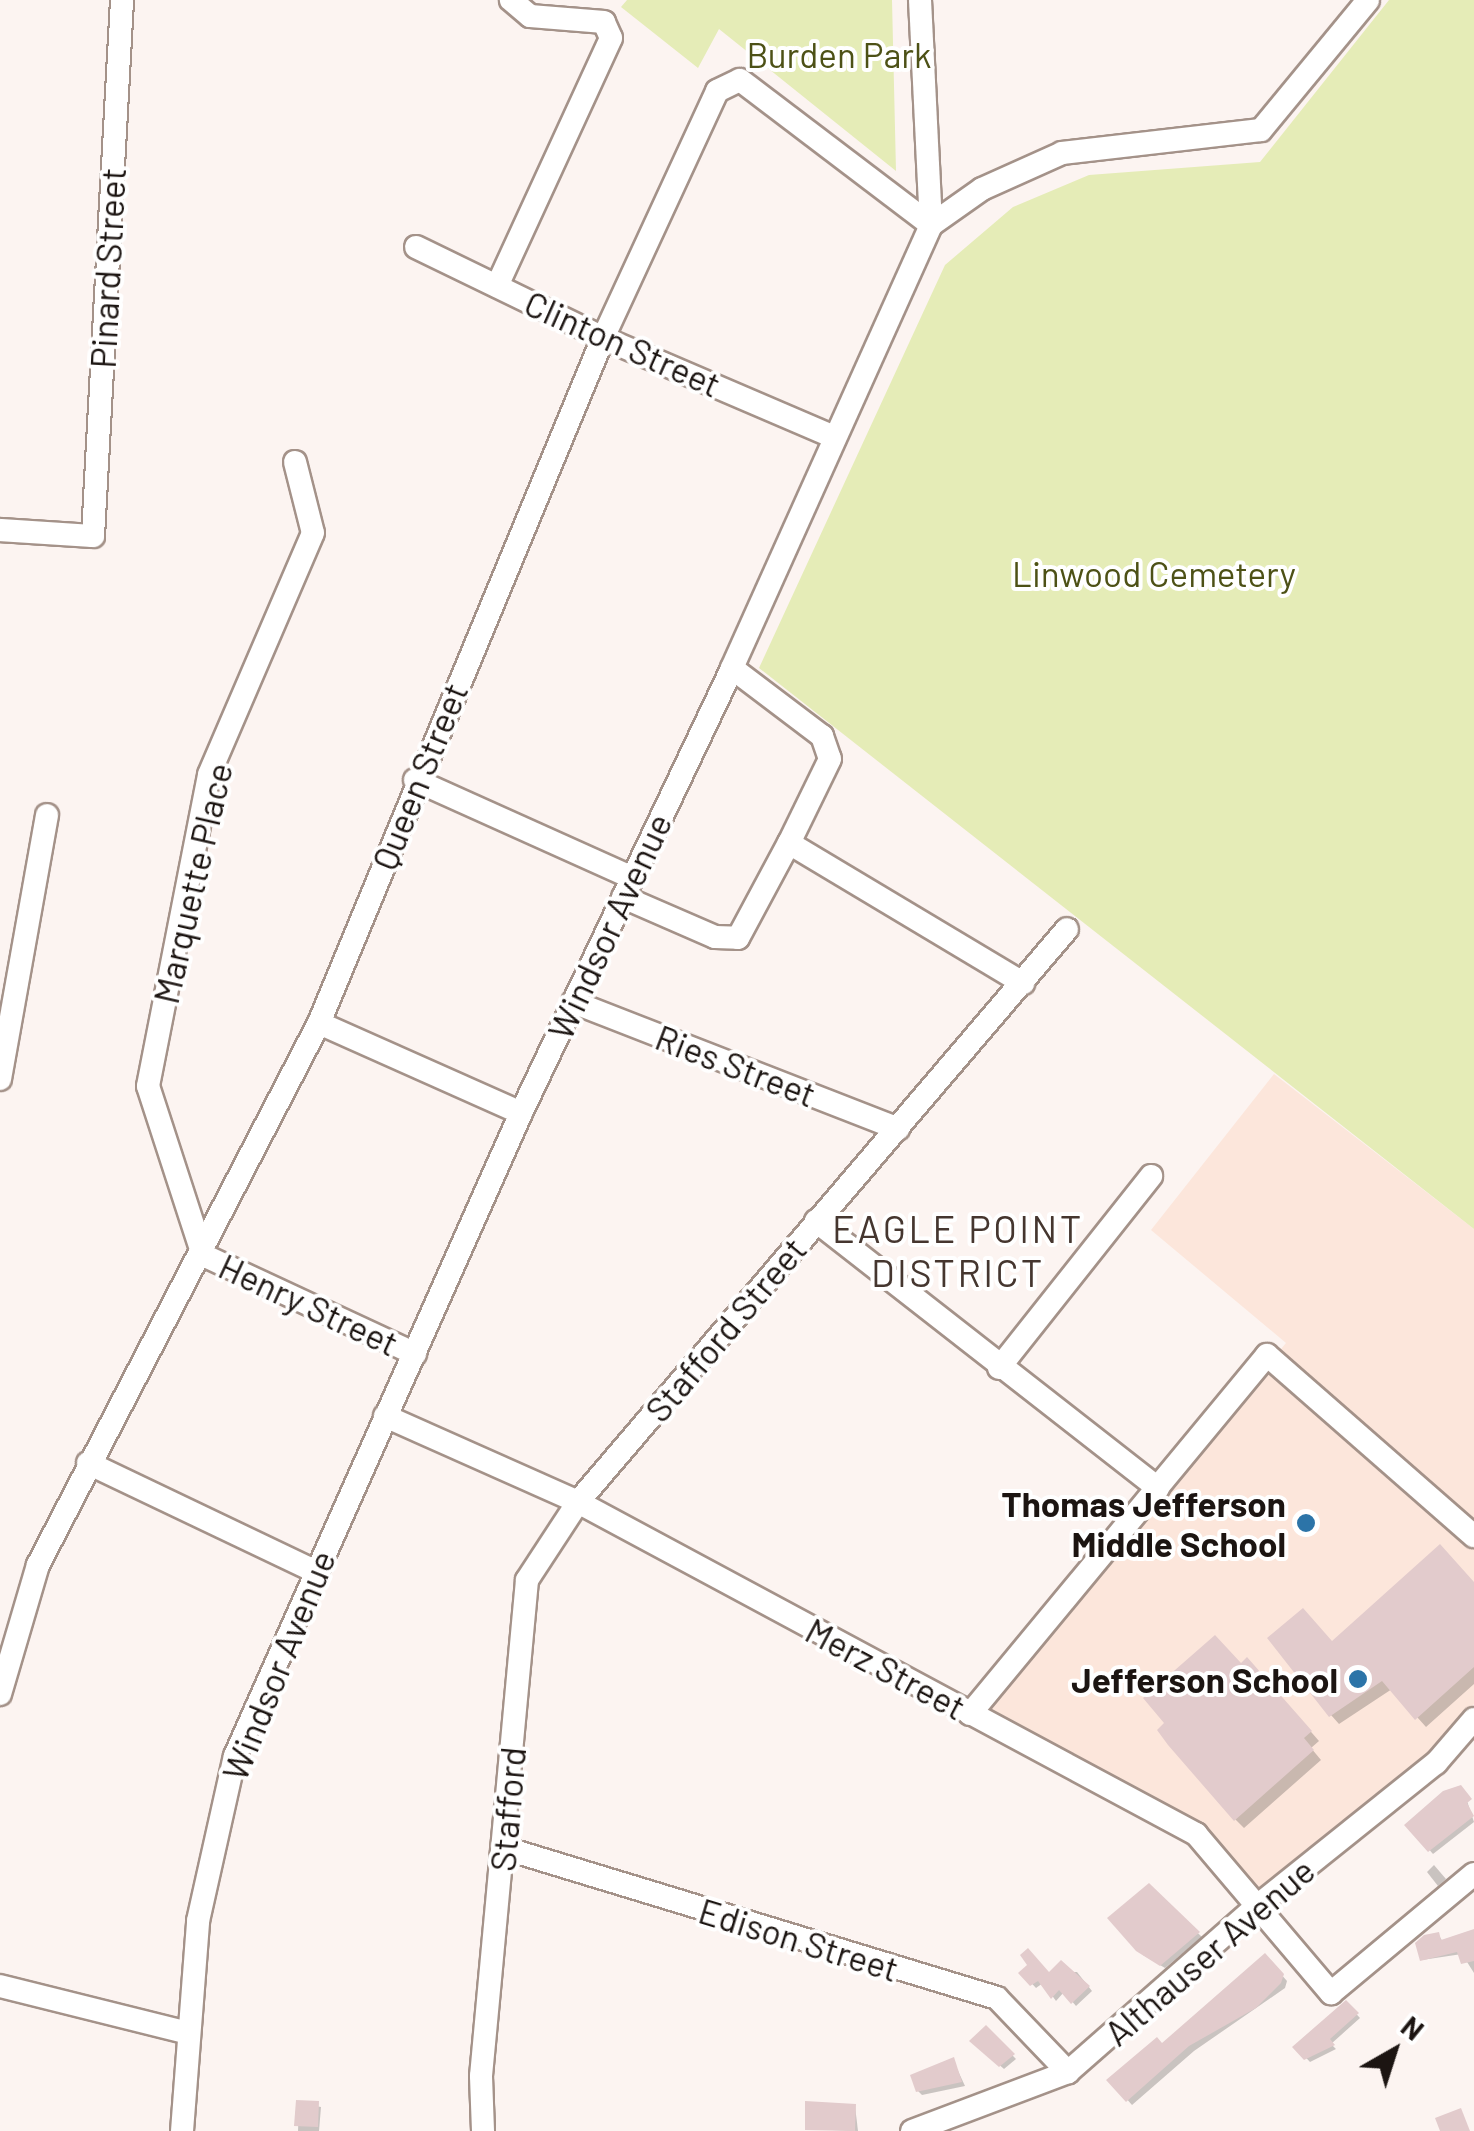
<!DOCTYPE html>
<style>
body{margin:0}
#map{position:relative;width:1474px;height:2131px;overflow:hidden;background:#fcf4f1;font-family:Barlow,sans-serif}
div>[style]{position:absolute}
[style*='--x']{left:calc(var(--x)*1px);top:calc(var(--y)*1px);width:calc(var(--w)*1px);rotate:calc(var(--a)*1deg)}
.built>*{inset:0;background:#fce6db}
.green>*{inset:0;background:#e5ecb7}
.shadow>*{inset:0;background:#0003}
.building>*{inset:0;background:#e2cbcc}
.roads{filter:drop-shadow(2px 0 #a49289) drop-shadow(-2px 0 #a49289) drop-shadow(0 2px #a49289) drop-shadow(0 -2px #a49289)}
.minor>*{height:22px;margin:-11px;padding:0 11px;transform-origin:11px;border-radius:11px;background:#fff}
.dots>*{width:28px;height:28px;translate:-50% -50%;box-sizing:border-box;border:5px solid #fff;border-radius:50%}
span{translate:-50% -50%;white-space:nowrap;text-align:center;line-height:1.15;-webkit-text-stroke:8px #fff;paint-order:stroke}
.park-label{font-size:35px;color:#4d5116}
.street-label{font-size:35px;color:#1c1512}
.poi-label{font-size:35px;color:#1c1512;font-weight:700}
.right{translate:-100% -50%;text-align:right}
.neighbourhood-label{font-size:38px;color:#45362f;letter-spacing:2.5px}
.north{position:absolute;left:1344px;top:2001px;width:100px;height:100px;-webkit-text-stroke:8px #fff;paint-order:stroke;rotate:39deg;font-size:28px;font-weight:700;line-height:40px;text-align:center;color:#1c1512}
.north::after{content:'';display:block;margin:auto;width:35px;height:45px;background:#1c1512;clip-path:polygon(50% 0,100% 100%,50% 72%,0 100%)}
</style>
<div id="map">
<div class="built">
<div style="clip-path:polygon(1274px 1074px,1474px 1229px,1474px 1704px,1428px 1757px,1256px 1894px,1199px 1823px,984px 1712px,1286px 1343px,1151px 1230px)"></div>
</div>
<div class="green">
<div style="clip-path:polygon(627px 0,892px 0,896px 171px,719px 29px,698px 68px,621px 7px)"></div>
<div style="clip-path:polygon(1389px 0,1474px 0,1474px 1229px,759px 668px,945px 265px,1013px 207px,1089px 175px,1260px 162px)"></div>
</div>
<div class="shadow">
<div style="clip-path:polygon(1474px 1585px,1474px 1684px,1426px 1727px,1392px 1689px,1339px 1724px,1331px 1715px,1333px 1644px)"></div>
<div style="clip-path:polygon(1241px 1666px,1256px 1669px,1319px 1741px,1311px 1748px,1321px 1760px,1244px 1828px,1235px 1819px)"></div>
<div style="clip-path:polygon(1464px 1792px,1474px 1822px,1433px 1854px,1408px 1825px)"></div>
<div style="clip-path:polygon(1434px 1865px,1446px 1879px,1438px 1886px,1427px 1872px)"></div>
<div style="clip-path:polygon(1149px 1887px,1202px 1937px,1165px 1968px,1143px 1955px)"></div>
<div style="clip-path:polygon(1474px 1932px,1474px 1973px,1462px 1954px,1422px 1960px,1438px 1934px,1443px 1942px)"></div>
<div style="clip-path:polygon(1265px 1956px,1287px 1981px,1285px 1988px,1194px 2051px,1132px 2105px,1110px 2080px,1163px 2046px)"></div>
<div style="clip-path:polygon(1077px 1972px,1092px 1991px,1076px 2006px,1064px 1992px,1056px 2001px,1043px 1983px,1036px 1988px,1022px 1973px)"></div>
<div style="clip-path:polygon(1346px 2003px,1360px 2018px,1331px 2044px,1336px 2049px,1310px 2062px,1296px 2047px)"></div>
<div style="clip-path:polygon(986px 2028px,1016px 2059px,1004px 2069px,972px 2041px)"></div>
<div style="clip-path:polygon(953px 2060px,965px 2086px,922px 2095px,918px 2091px)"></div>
<div style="clip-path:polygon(299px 2103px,321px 2107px,319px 2131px,298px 2131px)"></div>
<div style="clip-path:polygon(855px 2106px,858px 2131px,807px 2129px)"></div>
</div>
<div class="building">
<div style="clip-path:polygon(1440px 1544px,1474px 1582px,1474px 1667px,1415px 1720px,1382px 1681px,1329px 1717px,1267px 1638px,1303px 1608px,1332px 1641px)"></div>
<div style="clip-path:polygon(1215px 1635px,1241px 1663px,1247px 1657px,1312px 1731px,1304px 1738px,1314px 1750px,1234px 1821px,1168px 1745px,1157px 1730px,1164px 1723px,1143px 1698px)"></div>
<div style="clip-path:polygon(1461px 1785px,1472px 1799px,1467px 1803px,1474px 1816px,1428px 1852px,1404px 1825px,1443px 1791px)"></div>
<div style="clip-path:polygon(1149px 1883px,1200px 1932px,1160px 1966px,1136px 1951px,1107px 1918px)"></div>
<div style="clip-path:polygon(1474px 1929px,1474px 1961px,1461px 1964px,1457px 1952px,1420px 1961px,1415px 1943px,1424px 1935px,1439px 1932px,1441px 1940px)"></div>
<div style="clip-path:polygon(1028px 1948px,1049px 1972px,1061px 1960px,1090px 1986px,1071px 2004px,1059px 1990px,1051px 1999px,1038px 1981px,1030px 1986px,1018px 1973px,1027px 1965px,1020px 1955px)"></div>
<div style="clip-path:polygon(1265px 1953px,1284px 1974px,1281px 1983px,1256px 2008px,1189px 2046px,1126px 2102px,1106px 2080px,1157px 2037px,1162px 2043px)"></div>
<div style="clip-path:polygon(1346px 2000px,1359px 2013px,1330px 2039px,1335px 2045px,1304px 2060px,1292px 2047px)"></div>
<div style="clip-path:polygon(986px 2025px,1015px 2054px,999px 2067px,969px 2041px)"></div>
<div style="clip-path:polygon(954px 2057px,962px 2082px,916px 2092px,910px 2075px)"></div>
<div style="clip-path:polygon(296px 2100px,319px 2101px,318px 2127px,294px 2126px)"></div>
<div style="clip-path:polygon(805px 2101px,856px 2104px,855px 2131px,805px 2130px)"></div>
<div style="clip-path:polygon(1461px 2108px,1470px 2131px,1440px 2131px,1435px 2118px)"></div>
</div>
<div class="roads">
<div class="minor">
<div style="--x:920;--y:0;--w:225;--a:87.2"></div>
<div style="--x:416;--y:247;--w:208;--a:25.9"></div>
<div style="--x:603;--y:338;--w:249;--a:23.2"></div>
<div style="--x:497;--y:286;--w:273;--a:-65.3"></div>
<div style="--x:611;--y:38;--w:17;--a:-114"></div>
<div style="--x:604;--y:22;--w:74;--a:-175.4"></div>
<div style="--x:530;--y:16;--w:25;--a:-140"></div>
<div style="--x:295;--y:462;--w:73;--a:75.8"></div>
<div style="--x:313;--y:533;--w:263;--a:113.3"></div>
<div style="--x:209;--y:775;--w:317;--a:101.1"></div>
<div style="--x:148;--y:1086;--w:178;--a:72"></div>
<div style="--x:203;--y:1255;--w:234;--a:25"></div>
<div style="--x:0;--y:530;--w:93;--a:3.7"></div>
<div style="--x:93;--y:536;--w:537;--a:-86.9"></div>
<div style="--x:732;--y:668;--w:113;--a:37.1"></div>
<div style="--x:822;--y:736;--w:24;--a:71"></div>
<div style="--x:830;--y:759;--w:93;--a:116"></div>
<div style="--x:789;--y:843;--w:273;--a:30.9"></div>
<div style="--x:415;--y:780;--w:237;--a:24.2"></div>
<div style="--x:623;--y:897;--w:100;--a:23.5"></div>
<div style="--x:715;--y:937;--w:23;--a:2"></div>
<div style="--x:738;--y:938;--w:108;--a:-61.8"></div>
<div style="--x:573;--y:1002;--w:349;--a:21.3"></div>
<div style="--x:319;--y:1023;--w:221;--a:24"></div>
<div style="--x:0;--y:1079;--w:268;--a:-79.9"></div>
<div style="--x:816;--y:1221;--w:434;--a:38"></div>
<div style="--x:999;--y:1368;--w:245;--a:-51.6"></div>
<div style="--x:385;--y:1416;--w:211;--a:24"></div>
<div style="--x:578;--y:1502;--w:702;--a:28.25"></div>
<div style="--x:1196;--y:1834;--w:209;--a:49.7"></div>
<div style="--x:1331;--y:1993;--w:186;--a:-39.8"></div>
<div style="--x:88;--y:1463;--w:250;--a:25.5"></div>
<div style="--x:0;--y:1694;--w:134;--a:-73.6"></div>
<div style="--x:38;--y:1565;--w:611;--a:-62.6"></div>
<div style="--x:319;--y:1023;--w:742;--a:-67.48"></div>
<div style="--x:603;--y:338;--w:272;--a:-65.2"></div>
<div style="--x:717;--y:91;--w:25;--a:-26"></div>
<div style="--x:740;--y:80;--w:240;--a:37.2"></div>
<div style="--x:970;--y:1714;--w:466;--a:-50.4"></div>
<div style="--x:1267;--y:1355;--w:275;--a:41.2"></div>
<div style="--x:504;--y:1848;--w:515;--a:16.92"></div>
<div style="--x:997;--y:1998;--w:103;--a:46.2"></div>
<div style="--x:0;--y:1986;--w:191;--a:14"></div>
<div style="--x:182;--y:2131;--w:211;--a:-85.6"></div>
<div style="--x:198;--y:1921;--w:169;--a:-77.4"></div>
<div style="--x:235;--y:1756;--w:704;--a:-66.02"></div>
<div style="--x:521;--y:1113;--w:492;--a:-64.6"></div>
<div style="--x:732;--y:668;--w:486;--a:-65.8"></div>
<div style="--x:931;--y:225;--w:62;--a:-35.2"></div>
<div style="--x:982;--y:189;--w:88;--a:-24.2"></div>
<div style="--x:1062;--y:153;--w:200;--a:-6.6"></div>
<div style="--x:1261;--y:130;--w:168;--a:-50.5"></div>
<div style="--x:483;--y:2131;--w:55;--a:-92.1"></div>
<div style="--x:481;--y:2076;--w:498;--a:-84.7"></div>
<div style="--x:527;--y:1580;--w:93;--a:-56.8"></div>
<div style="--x:578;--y:1502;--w:753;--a:-49.52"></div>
<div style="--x:912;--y:2131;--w:167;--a:-20.7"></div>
<div style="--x:1068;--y:2072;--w:250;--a:-41.3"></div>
<div style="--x:1256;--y:1907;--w:231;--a:-38.7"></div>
<div style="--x:1436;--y:1763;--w:58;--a:-49.2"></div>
</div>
</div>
<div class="dots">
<div style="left:1306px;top:1523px;background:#2c74a8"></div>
<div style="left:1358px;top:1679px;background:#2c74a8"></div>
</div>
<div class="park-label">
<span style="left:839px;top:54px">Burden Park</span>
<span style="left:1154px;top:573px">Linwood Cemetery</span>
</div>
<div class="street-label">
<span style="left:107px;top:268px;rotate:-87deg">Pinard Street</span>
<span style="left:623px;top:343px;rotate:24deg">Clinton Street</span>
<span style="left:419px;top:776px;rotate:-68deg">Queen Street</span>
<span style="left:192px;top:883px;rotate:-77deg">Marquette Place</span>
<span style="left:609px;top:926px;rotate:-65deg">Windsor Avenue</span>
<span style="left:736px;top:1065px;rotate:21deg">Ries Street</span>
<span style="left:309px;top:1304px;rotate:25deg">Henry Street</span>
<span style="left:725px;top:1329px;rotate:-50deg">Stafford Street</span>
<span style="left:278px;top:1665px;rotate:-68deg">Windsor Avenue</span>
<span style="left:886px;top:1668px;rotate:28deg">Merz Street</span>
<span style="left:507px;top:1809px;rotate:-85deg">Stafford</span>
<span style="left:799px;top:1939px;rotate:17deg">Edison Street</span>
<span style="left:1209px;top:1951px;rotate:-41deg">Althauser Avenue</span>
</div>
<div class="poi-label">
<span class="right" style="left:1286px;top:1523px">Thomas Jefferson<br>Middle School</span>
<span class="right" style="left:1338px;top:1679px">Jefferson School</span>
</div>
<div class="neighbourhood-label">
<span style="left:958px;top:1251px">EAGLE POINT<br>DISTRICT</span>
</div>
<div class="north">N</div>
</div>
